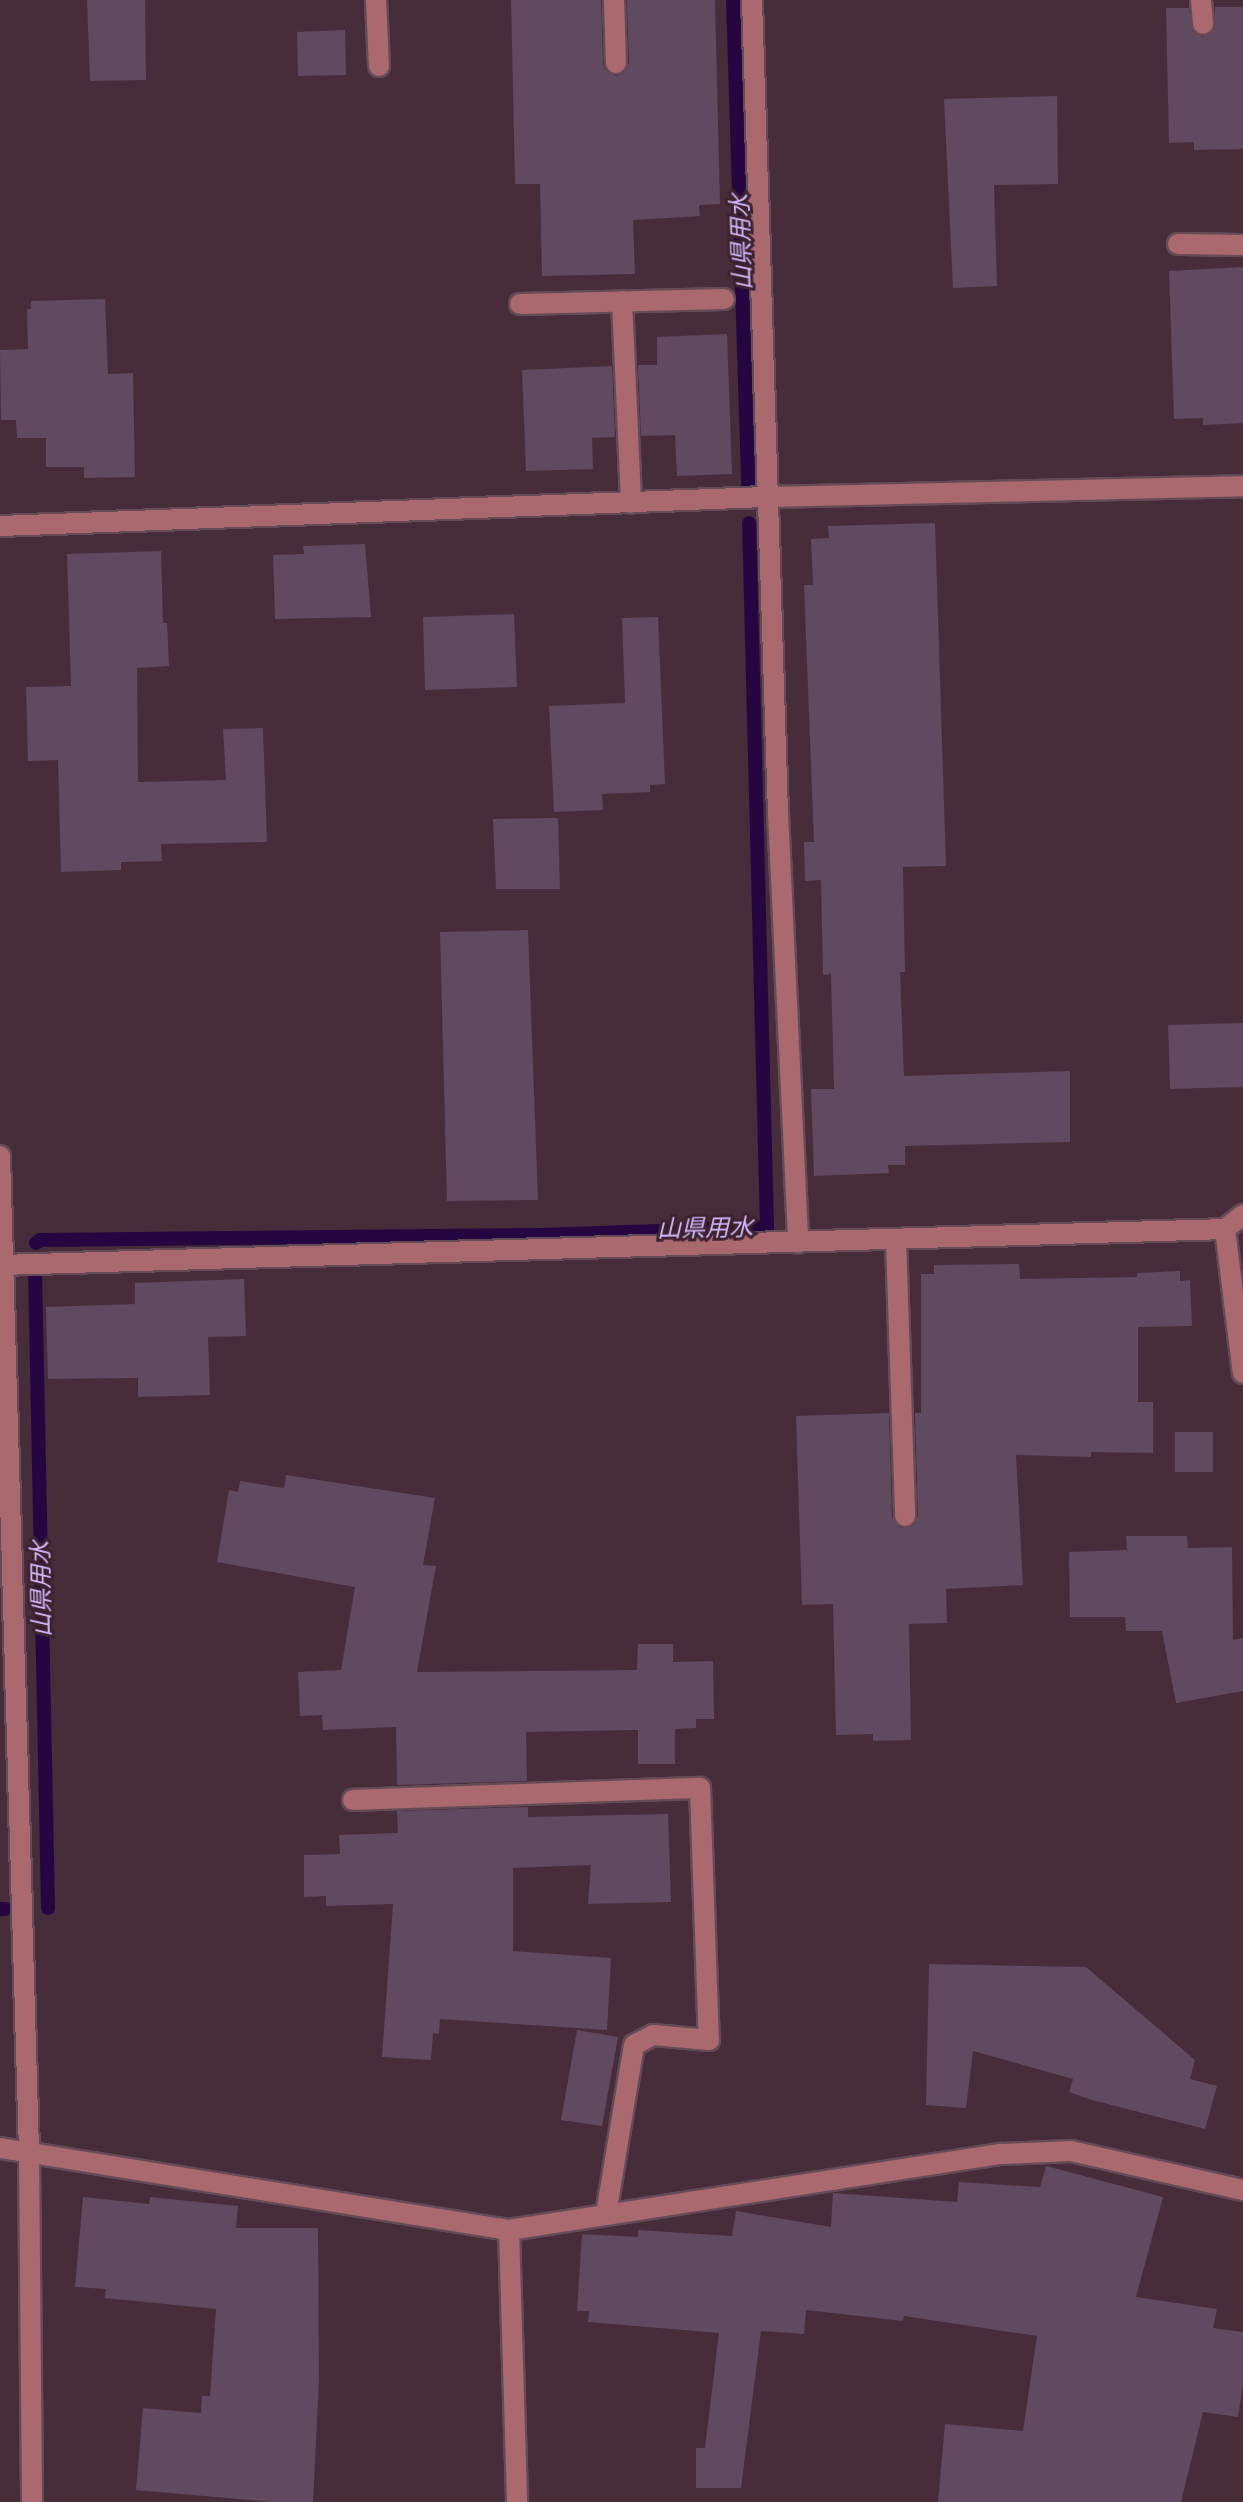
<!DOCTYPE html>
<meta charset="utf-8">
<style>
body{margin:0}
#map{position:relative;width:1243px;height:2502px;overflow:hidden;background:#472d3a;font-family:Montserrat,"Noto Sans JP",sans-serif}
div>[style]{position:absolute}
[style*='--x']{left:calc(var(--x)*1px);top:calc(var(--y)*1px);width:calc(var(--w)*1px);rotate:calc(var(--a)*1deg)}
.stream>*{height:14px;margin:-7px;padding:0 7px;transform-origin:7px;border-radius:7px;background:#250641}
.building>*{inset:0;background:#5f4a5f}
.roads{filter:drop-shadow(2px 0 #644b57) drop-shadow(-2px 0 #644b57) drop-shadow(0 2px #644b57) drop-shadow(0 -2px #644b57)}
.minor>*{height:20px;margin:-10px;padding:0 10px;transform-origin:10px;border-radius:10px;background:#aa696f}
span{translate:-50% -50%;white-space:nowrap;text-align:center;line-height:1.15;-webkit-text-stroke:6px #3c232f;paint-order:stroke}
.water-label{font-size:24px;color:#cfb6f8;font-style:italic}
</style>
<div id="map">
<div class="stream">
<div style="--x:733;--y:0;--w:485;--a:88.2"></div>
<div style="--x:36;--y:1243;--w:5;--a:-37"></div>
<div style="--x:40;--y:1240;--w:503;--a:-0.57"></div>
<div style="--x:543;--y:1235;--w:224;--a:-2"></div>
<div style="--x:767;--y:1227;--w:704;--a:-91.46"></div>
<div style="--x:35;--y:1270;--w:638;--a:88.83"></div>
<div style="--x:0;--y:1909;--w:5;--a:0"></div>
</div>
<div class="building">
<div style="clip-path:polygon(87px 0,145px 0,146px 80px,90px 81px)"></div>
<div style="clip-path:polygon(511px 0,601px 0,603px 64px,605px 70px,616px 76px,623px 74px,629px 63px,627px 0,715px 0,720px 204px,699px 205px,700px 216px,633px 220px,635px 274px,542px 276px,540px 184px,515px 184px)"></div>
<div style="clip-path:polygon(1215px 7px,1243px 7px,1243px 149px,1194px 150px,1194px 142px,1169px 143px,1166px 8px,1189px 8px,1192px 31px,1203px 37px,1215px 29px)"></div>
<div style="clip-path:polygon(345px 30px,346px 75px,298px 76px,297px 32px)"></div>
<div style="clip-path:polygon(1057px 96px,1058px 184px,994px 185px,997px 286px,953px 288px,944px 99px)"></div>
<div style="clip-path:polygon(1243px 267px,1243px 423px,1203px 425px,1203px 418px,1174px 419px,1169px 271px)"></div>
<div style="clip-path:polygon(105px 299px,108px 374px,133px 373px,135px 477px,84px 478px,84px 467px,46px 467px,46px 438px,17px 438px,16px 420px,1px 420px,0 350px,28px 349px,27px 309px,31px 309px,31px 301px)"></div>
<div style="clip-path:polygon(727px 334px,732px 474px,677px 476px,675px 435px,641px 436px,638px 365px,657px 365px,657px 337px)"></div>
<div style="clip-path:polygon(612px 366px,615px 437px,592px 438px,593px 469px,526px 471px,522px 370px)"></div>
<div style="clip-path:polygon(935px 523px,946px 866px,903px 867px,905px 972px,900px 972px,904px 1076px,1070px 1071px,1070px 1142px,905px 1146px,905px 1165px,888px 1165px,889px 1173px,814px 1176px,811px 1089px,834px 1089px,831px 974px,823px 975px,821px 880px,805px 881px,804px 842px,814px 842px,804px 585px,813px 585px,811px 539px,829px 538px,828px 526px)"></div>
<div style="clip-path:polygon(365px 544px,371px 617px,275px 619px,273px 555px,304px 554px,303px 546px)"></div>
<div style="clip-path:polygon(161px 551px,163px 623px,167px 623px,169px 666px,137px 668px,138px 782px,226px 780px,223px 729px,263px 728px,267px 842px,161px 844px,162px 861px,121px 862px,121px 870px,61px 872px,58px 760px,28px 761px,26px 687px,71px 686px,67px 554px)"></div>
<div style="clip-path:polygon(514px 614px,517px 687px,425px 690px,423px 617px)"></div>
<div style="clip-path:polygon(658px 617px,665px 784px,650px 785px,650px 792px,602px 794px,603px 810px,554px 812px,549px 706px,625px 703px,622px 618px)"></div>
<div style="clip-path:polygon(558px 818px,560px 889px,496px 889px,493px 819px)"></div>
<div style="clip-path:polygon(528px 930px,538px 1200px,447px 1201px,440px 932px)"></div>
<div style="clip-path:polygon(1243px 1023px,1243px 1087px,1170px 1089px,1168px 1025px)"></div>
<div style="clip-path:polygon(1019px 1264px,1020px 1279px,1137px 1277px,1137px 1273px,1180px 1271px,1180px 1281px,1190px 1280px,1192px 1326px,1138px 1327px,1138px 1402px,1153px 1402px,1153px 1453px,1091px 1452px,1091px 1457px,1016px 1455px,1023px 1585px,946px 1589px,947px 1623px,909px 1624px,911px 1740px,873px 1741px,873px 1734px,836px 1735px,833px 1604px,802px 1605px,796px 1416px,889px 1413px,892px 1517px,900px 1528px,912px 1527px,918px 1516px,915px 1413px,921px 1413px,921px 1274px,934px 1274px,934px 1265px)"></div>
<div style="clip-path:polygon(244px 1279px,246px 1336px,208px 1337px,210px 1395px,138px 1397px,138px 1378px,48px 1379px,46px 1307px,135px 1304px,135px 1283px)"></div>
<div style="clip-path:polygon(1175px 1432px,1213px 1432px,1213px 1472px,1175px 1472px)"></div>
<div style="clip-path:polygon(286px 1475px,435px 1498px,423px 1565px,436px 1566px,417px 1672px,637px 1670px,638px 1644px,673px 1644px,673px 1662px,713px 1661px,714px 1719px,696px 1719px,696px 1728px,675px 1729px,675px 1764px,638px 1764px,638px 1730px,526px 1732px,527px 1781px,397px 1785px,396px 1727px,323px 1730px,322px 1715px,300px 1716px,298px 1672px,341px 1670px,355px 1587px,217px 1562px,229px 1490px,238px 1492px,240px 1481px,284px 1488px)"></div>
<div style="clip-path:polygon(1126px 1536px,1187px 1536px,1188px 1548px,1232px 1547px,1233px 1640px,1243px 1638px,1243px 1691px,1176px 1703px,1162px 1631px,1126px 1631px,1125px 1617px,1070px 1617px,1069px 1552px,1127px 1550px)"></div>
<div style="clip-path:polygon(528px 1807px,528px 1817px,668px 1814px,671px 1902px,588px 1904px,591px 1865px,513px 1868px,513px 1951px,611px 1958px,607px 2030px,440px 2019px,439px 2034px,433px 2033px,431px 2060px,382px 2057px,393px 1904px,326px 1906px,326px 1896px,304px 1897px,304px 1855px,340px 1854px,339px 1835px,398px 1833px,397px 1811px)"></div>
<div style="clip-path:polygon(929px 1964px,1086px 1967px,1195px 2060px,1190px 2079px,1217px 2086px,1205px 2129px,1092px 2100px,1069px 2092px,1073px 2079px,973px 2051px,966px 2108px,926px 2105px)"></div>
<div style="clip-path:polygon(577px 2030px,618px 2037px,602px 2126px,561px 2120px)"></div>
<div style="clip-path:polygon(1046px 2166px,1163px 2197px,1136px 2297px,1217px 2309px,1213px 2328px,1243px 2332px,1243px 2385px,1238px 2417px,1203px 2412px,1181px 2502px,938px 2502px,945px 2424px,1023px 2431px,1037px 2336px,904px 2316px,903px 2321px,806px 2310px,804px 2334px,761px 2331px,741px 2488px,696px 2488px,696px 2448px,705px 2448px,719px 2333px,588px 2322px,589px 2311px,577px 2311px,582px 2234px,638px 2237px,638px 2230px,732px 2236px,736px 2211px,831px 2227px,833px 2193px,957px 2202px,959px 2182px,1040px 2187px)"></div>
<div style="clip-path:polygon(83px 2197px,149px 2204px,150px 2197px,238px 2206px,236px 2228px,318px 2228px,319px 2381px,313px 2502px,272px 2502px,136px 2490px,143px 2408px,201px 2413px,202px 2396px,210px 2396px,216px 2309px,105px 2298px,106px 2289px,75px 2287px)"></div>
</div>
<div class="roads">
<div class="minor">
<div style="--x:376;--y:0;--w:66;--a:87.4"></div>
<div style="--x:614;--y:0;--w:63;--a:88.2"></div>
<div style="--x:752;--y:0;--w:813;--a:88.17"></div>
<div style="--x:778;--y:813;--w:430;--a:87.3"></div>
<div style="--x:1201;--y:0;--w:24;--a:85"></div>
<div style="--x:1178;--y:244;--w:65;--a:0.9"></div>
<div style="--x:622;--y:301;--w:202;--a:87.4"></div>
<div style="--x:520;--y:304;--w:204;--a:-1.4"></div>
<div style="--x:0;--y:526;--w:768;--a:-2.17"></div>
<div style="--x:767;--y:497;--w:476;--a:-1.3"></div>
<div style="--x:0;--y:1156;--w:996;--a:88.33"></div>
<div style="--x:29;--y:2152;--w:350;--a:89.5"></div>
<div style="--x:1225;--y:1229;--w:145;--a:82.9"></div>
<div style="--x:896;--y:1240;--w:276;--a:88.1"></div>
<div style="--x:0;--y:1265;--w:1226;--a:-1.68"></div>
<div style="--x:1225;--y:1229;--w:23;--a:-38"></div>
<div style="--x:353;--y:1800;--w:347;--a:-2"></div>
<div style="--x:700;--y:1788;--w:252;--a:88"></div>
<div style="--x:709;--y:2040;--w:56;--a:-174.9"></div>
<div style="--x:653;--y:2035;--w:21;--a:152"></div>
<div style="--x:634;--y:2045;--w:172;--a:99.4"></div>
<div style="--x:0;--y:2148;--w:516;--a:9.15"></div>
<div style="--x:509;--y:2230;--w:499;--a:-8.8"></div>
<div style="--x:1002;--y:2154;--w:69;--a:-2.5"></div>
<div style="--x:1071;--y:2151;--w:176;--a:12.8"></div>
<div style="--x:509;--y:2230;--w:272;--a:88.3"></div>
</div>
</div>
<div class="water-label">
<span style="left:741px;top:242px;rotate:-92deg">山県用水</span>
<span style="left:705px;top:1228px;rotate:-1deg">山県用水</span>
<span style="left:41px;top:1589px;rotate:-91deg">山県用水</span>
</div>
</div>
